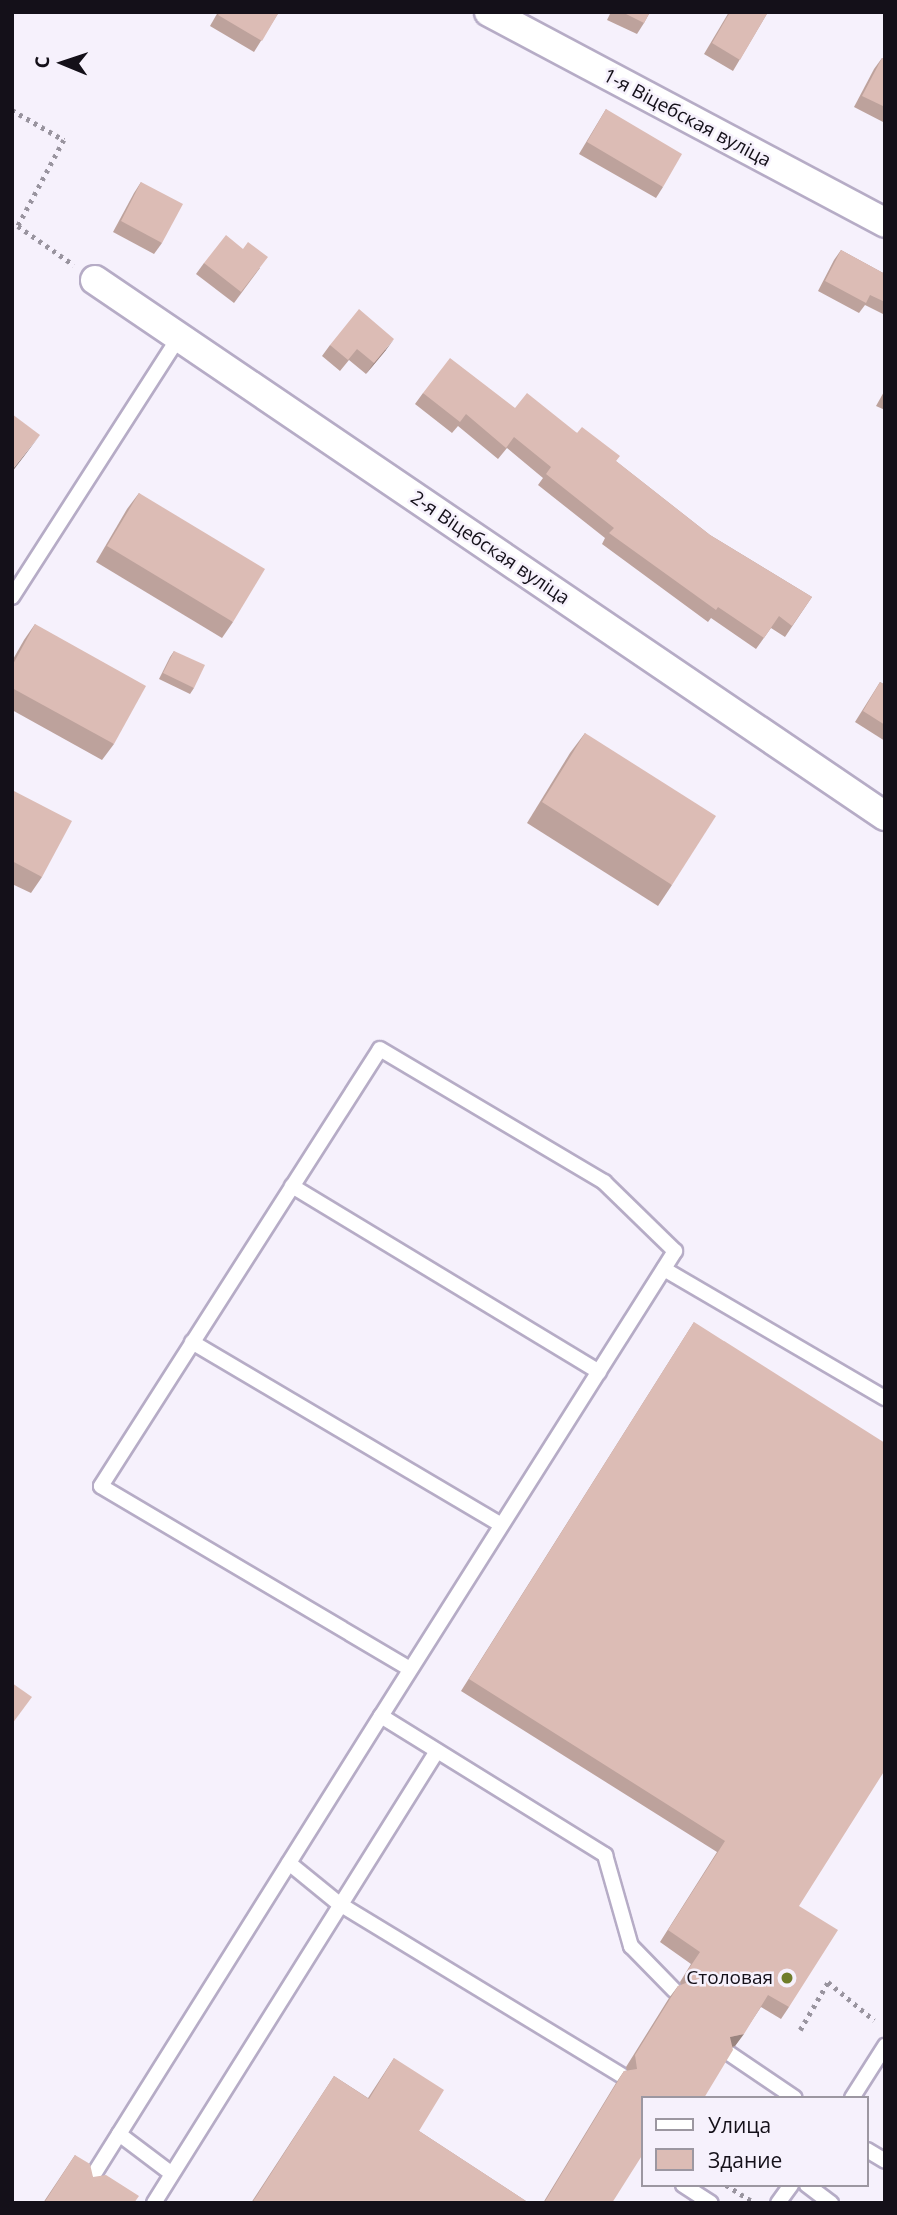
<!DOCTYPE html>
<meta charset="utf-8">
<style>
body{margin:0}
#map{position:relative;width:897px;height:2215px;overflow:hidden;background:#f6f1fc;font-family:"Open Sans",sans-serif}
div>[style]{position:absolute}
[style*='--x']{left:calc(var(--x)*1px);top:calc(var(--y)*1px);width:calc(var(--w)*1px);rotate:calc(var(--a)*1deg)}
.path>*{height:4.5px;margin-top:-2.25px;transform-origin:0;background:repeating-linear-gradient(90deg,#99949f 0 3.5px,transparent 0 8.5px)}
.roads{filter:drop-shadow(2px 0 #b6acc6) drop-shadow(-2px 0 #b6acc6) drop-shadow(0 2px #b6acc6) drop-shadow(0 -2px #b6acc6)}
.lane>*{height:14px;margin:-7px;padding:0 7px;transform-origin:7px;border-radius:7px;background:#fff}
.street>*{height:28px;margin:-14px;padding:0 14px;transform-origin:14px;border-radius:14px;background:#fff}
.wall>*{inset:0;background:#bda29c}
.shaded-wall>*{inset:0;background:#9a847f}
.building>*{inset:0;background:#dcbcb5}
.dots>*{width:19px;height:19px;translate:-50% -50%;box-sizing:border-box;border:4px solid #f6f1fc;border-radius:50%}
span{translate:-50% -50%;white-space:nowrap;text-align:center;line-height:1.15;-webkit-text-stroke:5px #f6f1fc;paint-order:stroke}
.street-label{font-size:19px;color:#141019}
.poi-label{font-size:19px;color:#141019}
.right{translate:-100% -50%;text-align:right}
.frame{position:absolute;inset:0;border:14px solid #141019;pointer-events:none}
.legend{position:absolute;left:641px;top:2096px;width:228px;height:91px;box-sizing:border-box;background:#f6f1fc;border:2px solid #9c97a1;margin:0;padding:9px 12px;list-style:none;font-size:21px;color:#141019}
.legend li{display:flex;align-items:center;gap:14px;height:35px}
.legend b{width:35px;border:2px solid #9c97a1}
.north{position:absolute;left:28px;top:28px;width:70px;height:70px;-webkit-text-stroke:5px #f6f1fc;paint-order:stroke;rotate:272deg;font-size:19px;font-weight:700;line-height:28px;text-align:center;color:#141019}
.north::after{content:'';display:block;margin:auto;width:24px;height:32px;background:#141019;clip-path:polygon(50% 0,100% 100%,50% 72%,0 100%)}
</style>
<div id="map">
<div class="path">
<div style="--x:12;--y:110;--w:60;--a:30"></div>
<div style="--x:64;--y:140;--w:98;--a:118.1"></div>
<div style="--x:18;--y:226;--w:68;--a:34.9"></div>
<div style="--x:800;--y:2030;--w:56;--a:-59.7"></div>
<div style="--x:828;--y:1982;--w:60;--a:39.6"></div>
<div style="--x:726;--y:2185;--w:34;--a:32"></div>
</div>
<div class="roads">
<div class="lane">
<div style="--x:12;--y:597;--w:309;--a:-57.3"></div>
<div style="--x:292;--y:1186;--w:359;--a:31.2"></div>
<div style="--x:664;--y:1269;--w:256;--a:30.3"></div>
<div style="--x:192;--y:1342;--w:359;--a:30.6"></div>
<div style="--x:410;--y:1669;--w:359;--a:-149.4"></div>
<div style="--x:101;--y:1486;--w:518;--a:-57.44"></div>
<div style="--x:380;--y:1049;--w:261;--a:30.7"></div>
<div style="--x:604;--y:1182;--w:99;--a:44.2"></div>
<div style="--x:675;--y:1251;--w:550;--a:122.3"></div>
<div style="--x:381;--y:1716;--w:264;--a:31.8"></div>
<div style="--x:605;--y:1855;--w:95;--a:74.1"></div>
<div style="--x:631;--y:1946;--w:62;--a:45.7"></div>
<div style="--x:289;--y:1863;--w:63;--a:39.2"></div>
<div style="--x:338;--y:1903;--w:331;--a:31.3"></div>
<div style="--x:730;--y:2054;--w:78;--a:34.1"></div>
<div style="--x:852;--y:2098;--w:62;--a:-57.6"></div>
<div style="--x:119;--y:2134;--w:66;--a:37"></div>
<div style="--x:867;--y:2150;--w:21;--a:31"></div>
<div style="--x:683;--y:2185;--w:33;--a:33"></div>
<div style="--x:807;--y:2185;--w:30;--a:37"></div>
<div style="--x:84;--y:2190;--w:559;--a:-57.93"></div>
<div style="--x:154;--y:2203;--w:533;--a:-57.95"></div>
<div style="--x:778;--y:2203;--w:22;--a:-54"></div>
</div>
<div class="street">
<div style="--x:489;--y:12;--w:449;--a:28"></div>
<div style="--x:95;--y:280;--w:955;--a:34.16"></div>
</div>
</div>
<div class="wall">
<div style="clip-path:polygon(218px 12px,279px 12px,254px 52px,210px 26px)"></div>
<div style="clip-path:polygon(611px 12px,650px 12px,644px 23px,637px 34px,607px 20px)"></div>
<div style="clip-path:polygon(729px 12px,768px 12px,733px 71px,704px 54px)"></div>
<div style="clip-path:polygon(882px 58px,885px 59px,885px 123px,854px 107px,874px 69px)"></div>
<div style="clip-path:polygon(606px 109px,663px 187px,656px 198px,579px 154px)"></div>
<div style="clip-path:polygon(141px 182px,162px 243px,154px 254px,113px 232px,134px 193px)"></div>
<div style="clip-path:polygon(841px 250px,885px 274px,885px 315px,865px 305px,859px 313px,818px 291px,834px 260px)"></div>
<div style="clip-path:polygon(204px 263px,260px 268px,234px 303px,196px 274px)"></div>
<div style="clip-path:polygon(330px 345px,386px 350px,366px 374px,349px 360px,340px 371px,322px 356px)"></div>
<div style="clip-path:polygon(885px 390px,885px 410px,876px 406px)"></div>
<div style="clip-path:polygon(423px 393px,515px 408px,577px 433px,617px 462px,710px 535px,812px 597px,785px 637px,771px 628px,756px 649px,711px 618px,708px 622px,602px 544px,605px 538px,538px 485px,543px 478px,507px 448px,498px 459px,458px 426px,452px 433px,415px 404px)"></div>
<div style="clip-path:polygon(139px 493px,233px 622px,222px 638px,96px 562px,127px 509px)"></div>
<div style="clip-path:polygon(35px 624px,114px 744px,102px 760px,12px 710px,12px 661px,24px 640px)"></div>
<div style="clip-path:polygon(174px 651px,194px 688px,190px 694px,159px 679px,170px 657px)"></div>
<div style="clip-path:polygon(880px 682px,885px 685px,885px 741px,855px 722px)"></div>
<div style="clip-path:polygon(585px 733px,672px 885px,658px 906px,527px 823px,570px 753px)"></div>
<div style="clip-path:polygon(12px 790px,42px 877px,31px 893px,12px 884px)"></div>
<div style="clip-path:polygon(694px 1322px,799px 1906px,789px 2007px,781px 2019px,761px 2007px,735px 2046px,643px 2098px,612px 2203px,543px 2203px,616px 2083px,624px 2071px,627px 2071px,626px 2067px,669px 1998px,678px 1986px,681px 1985px,680px 1982px,691px 1964px,660px 1942px,717px 1852px,461px 1691px)"></div>
<div style="clip-path:polygon(394px 2058px,419px 2131px,529px 2203px,251px 2203px,334px 2076px,368px 2098px)"></div>
<div style="clip-path:polygon(75px 2155px,93px 2177px,134px 2203px,43px 2203px)"></div>
</div>
<div class="shaded-wall">
<div style="clip-path:polygon(394px 339px,386px 350px,366px 374px,374px 363px)"></div>
<div style="clip-path:polygon(40px 435px,25px 455px,12px 472px,12px 470px)"></div>
<div style="clip-path:polygon(744px 2034px,735px 2046px,722px 2049px,730px 2037px)"></div>
</div>
<div class="building">
<div style="clip-path:polygon(220px 12px,279px 12px,262px 41px,218px 15px)"></div>
<div style="clip-path:polygon(622px 12px,650px 12px,644px 23px)"></div>
<div style="clip-path:polygon(730px 12px,768px 12px,740px 60px,712px 43px)"></div>
<div style="clip-path:polygon(882px 58px,885px 59px,885px 107px,862px 96px)"></div>
<div style="clip-path:polygon(606px 109px,682px 154px,663px 187px,587px 142px)"></div>
<div style="clip-path:polygon(141px 182px,183px 204px,162px 243px,121px 221px)"></div>
<div style="clip-path:polygon(226px 235px,243px 249px,248px 242px,268px 257px,241px 292px,204px 263px)"></div>
<div style="clip-path:polygon(841px 250px,885px 274px,885px 302px,870px 295px,866px 303px,825px 281px)"></div>
<div style="clip-path:polygon(359px 309px,394px 339px,374px 363px,357px 349px,348px 360px,330px 345px)"></div>
<div style="clip-path:polygon(450px 358px,515px 408px,527px 393px,577px 433px,582px 427px,620px 456px,616px 461px,710px 535px,812px 597px,792px 626px,779px 616px,764px 638px,718px 607px,716px 610px,609px 533px,614px 528px,546px 474px,551px 467px,514px 437px,506px 448px,466px 414px,460px 422px,423px 393px)"></div>
<div style="clip-path:polygon(12px 414px,40px 435px,12px 470px)"></div>
<div style="clip-path:polygon(139px 493px,265px 569px,233px 622px,107px 546px)"></div>
<div style="clip-path:polygon(35px 624px,146px 686px,114px 744px,12px 688px,12px 666px)"></div>
<div style="clip-path:polygon(174px 651px,205px 665px,194px 688px,163px 673px)"></div>
<div style="clip-path:polygon(880px 682px,885px 685px,885px 725px,863px 711px)"></div>
<div style="clip-path:polygon(585px 733px,716px 816px,672px 885px,542px 802px)"></div>
<div style="clip-path:polygon(12px 790px,72px 821px,42px 877px,12px 861px)"></div>
<div style="clip-path:polygon(694px 1322px,885px 1443px,885px 1770px,799px 1906px,838px 1930px,789px 2007px,768px 1995px,744px 2034px,730px 2037px,733px 2050px,704px 2098px,643px 2098px,643px 2154px,612px 2203px,544px 2203px,624px 2071px,637px 2069px,635px 2055px,678px 1986px,691px 1981px,688px 1970px,700px 1952px,668px 1930px,725px 1841px,469px 1679px)"></div>
<div style="clip-path:polygon(12px 1683px,32px 1697px,12px 1724px)"></div>
<div style="clip-path:polygon(394px 2058px,444px 2090px,419px 2131px,529px 2203px,252px 2203px,334px 2076px,369px 2099px)"></div>
<div style="clip-path:polygon(75px 2155px,90px 2164px,93px 2177px,106px 2175px,139px 2196px,134px 2203px,44px 2203px)"></div>
</div>
<div class="dots">
<div style="left:787px;top:1978px;background:#6f7d2a"></div>
</div>
<div class="street-label">
<span style="left:687px;top:118px;rotate:28deg">1-я Віцебская вуліца</span>
<span style="left:490px;top:548px;rotate:34deg">2-я Віцебская вуліца</span>
</div>
<div class="poi-label">
<span class="right" style="left:773px;top:1978px">Столовая</span>
</div>
<div class="frame"></div>
<ul class="legend">
<li><b style="height:9px;background:#fff"></b>Улица</li>
<li><b style="height:19px;background:#dcbcb5"></b>Здание</li>
</ul>
<div class="north">С</div>
</div>
